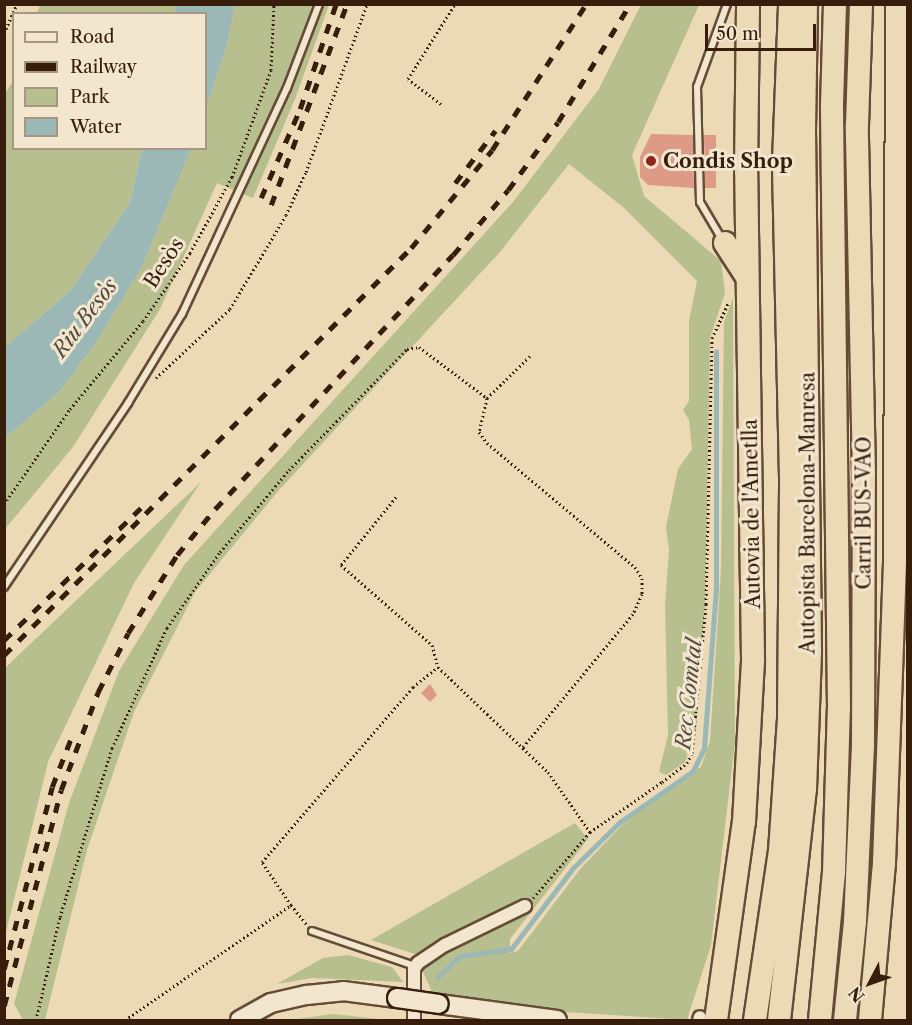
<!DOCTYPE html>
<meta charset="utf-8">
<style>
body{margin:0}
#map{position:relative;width:912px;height:1025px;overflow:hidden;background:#ecd9b5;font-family:"Libre Caslon Text",serif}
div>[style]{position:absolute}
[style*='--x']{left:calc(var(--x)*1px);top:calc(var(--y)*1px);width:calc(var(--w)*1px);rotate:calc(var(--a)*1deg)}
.green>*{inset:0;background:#b7bf8e}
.water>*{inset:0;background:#9bb8b6}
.stream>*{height:4.5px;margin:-2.25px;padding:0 2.25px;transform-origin:2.25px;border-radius:2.25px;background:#9bb8b6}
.building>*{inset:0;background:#dd9b87}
.path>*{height:3px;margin-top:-1.5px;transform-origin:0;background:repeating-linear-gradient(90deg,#361d0c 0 1.5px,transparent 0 4.5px)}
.roads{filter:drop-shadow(2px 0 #644c36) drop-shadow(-2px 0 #644c36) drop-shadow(0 2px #644c36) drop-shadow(0 -2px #644c36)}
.lane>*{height:6px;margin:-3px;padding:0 3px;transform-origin:3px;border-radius:3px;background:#f3e6cf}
.street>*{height:12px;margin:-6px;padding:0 6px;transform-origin:6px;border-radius:6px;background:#f3e6cf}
.secondary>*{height:18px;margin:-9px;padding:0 9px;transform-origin:9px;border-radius:9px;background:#f3e6cf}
.highway>*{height:22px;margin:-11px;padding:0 11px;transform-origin:11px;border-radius:11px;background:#ecd9b5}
.rail>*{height:4.5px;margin-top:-2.25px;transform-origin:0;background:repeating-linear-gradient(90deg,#361d0c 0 10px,transparent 0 20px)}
.bridges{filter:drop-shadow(2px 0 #361d0c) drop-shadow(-2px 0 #361d0c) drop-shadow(0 2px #361d0c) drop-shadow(0 -2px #361d0c)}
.secondary-bridge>*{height:18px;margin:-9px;padding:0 9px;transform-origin:9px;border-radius:9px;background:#f3e6cf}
.dots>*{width:16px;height:16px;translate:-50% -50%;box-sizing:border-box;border:3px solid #f3e6cf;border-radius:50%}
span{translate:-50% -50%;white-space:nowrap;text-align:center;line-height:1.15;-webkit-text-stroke:6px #f3e6cf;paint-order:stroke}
.poi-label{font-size:20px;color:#361d0c;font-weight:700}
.left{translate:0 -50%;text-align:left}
.street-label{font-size:20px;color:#361d0c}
.water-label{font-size:21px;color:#544c3f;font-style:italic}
.frame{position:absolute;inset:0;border:6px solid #361d0c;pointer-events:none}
.legend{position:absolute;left:12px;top:12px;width:195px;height:138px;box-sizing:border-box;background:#f3e6cf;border:2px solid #a79681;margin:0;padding:8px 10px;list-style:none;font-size:18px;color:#361d0c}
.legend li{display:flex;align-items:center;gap:12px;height:30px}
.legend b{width:30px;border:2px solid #a79681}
.north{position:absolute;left:840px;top:953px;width:60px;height:60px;-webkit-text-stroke:4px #f3e6cf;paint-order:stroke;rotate:229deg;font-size:16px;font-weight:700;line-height:24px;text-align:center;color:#361d0c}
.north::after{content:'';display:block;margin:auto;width:21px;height:27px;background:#361d0c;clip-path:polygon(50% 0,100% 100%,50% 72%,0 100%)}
.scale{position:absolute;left:705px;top:24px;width:111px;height:27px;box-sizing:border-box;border:3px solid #361d0c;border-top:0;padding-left:8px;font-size:18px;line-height:21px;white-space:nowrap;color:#361d0c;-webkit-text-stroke:4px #f3e6cf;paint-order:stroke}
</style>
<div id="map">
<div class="green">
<div style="clip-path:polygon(40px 5px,176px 5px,174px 13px,37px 14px)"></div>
<div style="clip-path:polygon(235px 5px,329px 5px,295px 99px,253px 198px,217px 183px,160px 309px,73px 447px,5px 529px,5px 438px,59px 392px,96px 343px,142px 267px,191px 149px,206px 148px,206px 108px,226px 49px)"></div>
<div style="clip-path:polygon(641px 5px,699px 5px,632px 155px,644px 196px,721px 261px,725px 293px,710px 338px,705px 602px,696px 729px,685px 762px,666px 775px,659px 772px,668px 735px,665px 605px,669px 550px,666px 527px,678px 469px,692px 449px,689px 420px,683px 410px,689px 401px,689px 321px,697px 281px,624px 208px,569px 164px,500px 252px,279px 490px,195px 592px,134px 712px,87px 850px,45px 1020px,23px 1020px,14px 1004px,69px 803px,119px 671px,184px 565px,513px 202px,599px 89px)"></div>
<div style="clip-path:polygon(13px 81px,14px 148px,142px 149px,130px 203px,70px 291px,5px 347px,4px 95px)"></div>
<div style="clip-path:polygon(733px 298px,735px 742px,711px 945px,687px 1020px,565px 1012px,432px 992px,415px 954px,371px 940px,575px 823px,588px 839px,510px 939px,510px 953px,518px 951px,581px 868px,625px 822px,701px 767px,710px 741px,721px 570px,724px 322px)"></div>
<div style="clip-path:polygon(201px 482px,134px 583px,48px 762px,5px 936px,5px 668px)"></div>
<div style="clip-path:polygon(348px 955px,392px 967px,403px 982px,312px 978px,277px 984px,323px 958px)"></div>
<div style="clip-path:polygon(333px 1014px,388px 1020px,290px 1020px)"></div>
</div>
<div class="water">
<div style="clip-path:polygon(176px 5px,235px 5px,226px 49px,206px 108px,206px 14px,174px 13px)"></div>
<div style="clip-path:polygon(142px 149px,191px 149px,142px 267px,96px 343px,59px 392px,5px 438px,5px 347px,70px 291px,130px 203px)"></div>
</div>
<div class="stream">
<div style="--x:438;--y:977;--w:30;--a:-44"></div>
<div style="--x:460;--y:956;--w:51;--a:-7.8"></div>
<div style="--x:511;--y:949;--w:103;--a:-52.5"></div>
<div style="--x:574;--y:867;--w:64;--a:-44.4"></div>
<div style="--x:620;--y:822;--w:89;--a:-34.9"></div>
<div style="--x:693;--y:771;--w:25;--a:-64"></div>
<div style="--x:704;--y:748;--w:158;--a:-85.7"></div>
<div style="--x:716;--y:590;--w:238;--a:-90"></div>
</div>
<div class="building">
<div style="clip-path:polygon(651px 134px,693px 135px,694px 188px,648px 185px,640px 177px,640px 157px)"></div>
<div style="clip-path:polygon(704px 135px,716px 135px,716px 188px,705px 188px)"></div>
<div style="clip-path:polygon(430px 684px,437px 695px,430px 702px,421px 693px)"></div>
</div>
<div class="path">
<div style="--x:4;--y:33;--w:32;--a:-66"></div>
<div style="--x:441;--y:104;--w:41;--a:-142.9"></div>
<div style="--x:408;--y:79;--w:89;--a:-57.9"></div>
<div style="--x:156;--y:378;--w:101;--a:-43"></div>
<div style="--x:230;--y:309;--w:109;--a:-59.2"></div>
<div style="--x:286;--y:215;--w:47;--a:-65.1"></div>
<div style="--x:306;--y:172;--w:179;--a:-70"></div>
<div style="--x:487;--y:398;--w:35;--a:103"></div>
<div style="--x:479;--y:432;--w:14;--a:54"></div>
<div style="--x:487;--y:443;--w:193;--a:40"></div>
<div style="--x:635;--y:567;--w:13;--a:58"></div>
<div style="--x:642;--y:578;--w:16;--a:90"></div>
<div style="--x:642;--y:594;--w:22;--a:114"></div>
<div style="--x:633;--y:614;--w:174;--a:129.6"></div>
<div style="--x:396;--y:497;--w:87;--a:129"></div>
<div style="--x:341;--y:565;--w:121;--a:41.3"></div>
<div style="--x:432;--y:645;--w:23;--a:75"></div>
<div style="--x:438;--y:667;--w:152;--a:43.7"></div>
<div style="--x:548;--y:772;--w:73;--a:55"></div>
<div style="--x:590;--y:832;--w:87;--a:130.8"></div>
<div style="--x:4;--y:504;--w:116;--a:-55.2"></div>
<div style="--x:70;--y:409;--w:114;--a:-50.3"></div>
<div style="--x:143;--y:321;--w:83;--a:-55.3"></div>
<div style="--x:190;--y:253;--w:87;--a:-61.1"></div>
<div style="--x:232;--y:177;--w:114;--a:-70"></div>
<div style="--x:271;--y:70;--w:66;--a:-87.4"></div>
<div style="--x:590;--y:832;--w:88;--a:-34.8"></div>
<div style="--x:662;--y:782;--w:31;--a:-37"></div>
<div style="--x:687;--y:763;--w:11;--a:-63"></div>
<div style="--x:692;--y:753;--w:150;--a:-84.6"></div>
<div style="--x:706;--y:604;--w:266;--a:-88.7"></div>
<div style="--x:712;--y:338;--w:40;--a:-65"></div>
<div style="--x:291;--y:905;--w:52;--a:-124"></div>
<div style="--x:262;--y:862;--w:231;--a:-49.2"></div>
<div style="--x:413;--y:687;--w:32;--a:-39"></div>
<div style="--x:36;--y:1020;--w:106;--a:-76.9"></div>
<div style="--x:60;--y:917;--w:177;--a:-72.9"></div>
<div style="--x:112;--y:748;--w:132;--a:-65.4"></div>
<div style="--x:167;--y:628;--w:93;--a:-55.1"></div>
<div style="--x:220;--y:552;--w:107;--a:-49.9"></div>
<div style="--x:289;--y:470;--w:169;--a:-45.7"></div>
<div style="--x:407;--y:349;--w:12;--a:-9"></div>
<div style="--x:419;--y:347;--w:85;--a:36.9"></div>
<div style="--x:487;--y:398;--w:60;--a:-44.3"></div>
<div style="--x:125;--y:1020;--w:202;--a:-34.7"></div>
<div style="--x:291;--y:905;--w:26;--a:51"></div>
</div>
<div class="roads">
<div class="lane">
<div style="--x:723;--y:241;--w:45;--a:-120.5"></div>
<div style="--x:700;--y:202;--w:115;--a:-91.5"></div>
<div style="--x:697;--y:87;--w:88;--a:-70.1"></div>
<div style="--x:4;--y:587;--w:222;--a:-56"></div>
<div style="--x:128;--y:403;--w:104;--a:-58.8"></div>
<div style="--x:182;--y:314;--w:249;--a:-65.1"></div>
<div style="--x:287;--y:88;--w:90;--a:-69.1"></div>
<div style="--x:312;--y:931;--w:109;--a:18.8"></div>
</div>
<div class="street">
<div style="--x:414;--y:1020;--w:51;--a:-90"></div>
<div style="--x:414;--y:969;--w:7;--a:-56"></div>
<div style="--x:418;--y:963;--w:32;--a:-34"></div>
<div style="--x:445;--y:945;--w:89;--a:-26"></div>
<div style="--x:699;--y:1020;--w:3;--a:-72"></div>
</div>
<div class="secondary">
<div style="--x:439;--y:1004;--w:119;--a:7.7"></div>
<div style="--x:240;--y:1020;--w:35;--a:-29"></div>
<div style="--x:271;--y:1003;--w:37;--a:-13"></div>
<div style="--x:307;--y:995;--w:36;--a:-6"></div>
<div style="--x:343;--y:991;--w:54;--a:7.4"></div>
</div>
<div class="highway">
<div style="--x:725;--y:243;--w:40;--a:57.1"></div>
<div style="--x:716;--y:1020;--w:200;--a:-82"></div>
<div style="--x:744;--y:822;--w:163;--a:-86.8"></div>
<div style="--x:753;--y:659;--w:488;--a:-90.8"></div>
<div style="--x:746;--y:171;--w:167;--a:-89.3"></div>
<div style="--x:755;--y:1020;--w:171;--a:-81.6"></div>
<div style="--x:780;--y:851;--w:133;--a:-86.1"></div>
<div style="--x:789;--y:718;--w:241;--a:-89.5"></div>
<div style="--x:791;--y:477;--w:315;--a:-91.3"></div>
<div style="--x:784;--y:162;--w:158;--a:-87.8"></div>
<div style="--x:779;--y:1020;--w:232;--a:-83.6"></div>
<div style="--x:805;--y:789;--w:139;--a:-87.9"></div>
<div style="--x:810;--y:650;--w:519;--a:-90.66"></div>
<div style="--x:804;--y:131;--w:127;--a:-89.1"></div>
<div style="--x:820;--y:1020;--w:148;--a:-84.6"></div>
<div style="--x:834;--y:873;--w:165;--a:-88.3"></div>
<div style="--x:839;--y:708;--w:603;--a:-90.67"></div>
<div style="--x:832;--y:105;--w:101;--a:-88.3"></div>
<div style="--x:845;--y:1020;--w:99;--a:-84.2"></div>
<div style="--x:855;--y:922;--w:178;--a:-87.4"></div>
<div style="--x:863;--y:744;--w:271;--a:-89.8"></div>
<div style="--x:864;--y:473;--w:348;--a:-91.2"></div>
<div style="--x:857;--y:125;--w:121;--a:-88.1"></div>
<div style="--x:870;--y:1020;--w:158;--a:-84.9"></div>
<div style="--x:884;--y:863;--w:306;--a:-87.9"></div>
<div style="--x:895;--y:557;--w:553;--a:-89.79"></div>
</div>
</div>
<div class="rail">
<div style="--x:455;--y:183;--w:66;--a:-52.4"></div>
<div style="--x:261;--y:198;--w:97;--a:-66.3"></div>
<div style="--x:300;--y:109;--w:111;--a:-71.1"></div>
<div style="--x:271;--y:205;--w:215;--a:-69.3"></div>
<div style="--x:4;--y:640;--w:199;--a:-44"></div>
<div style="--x:4;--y:655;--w:576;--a:-45"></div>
<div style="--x:411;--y:248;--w:127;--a:-50.4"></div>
<div style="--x:492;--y:150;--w:174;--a:-57.2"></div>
<div style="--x:4;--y:969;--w:188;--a:-75.2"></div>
<div style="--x:52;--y:787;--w:55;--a:-68.6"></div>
<div style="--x:4;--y:1006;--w:223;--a:-75.2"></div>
<div style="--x:61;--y:790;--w:105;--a:-69.3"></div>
<div style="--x:98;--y:692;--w:66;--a:-63"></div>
<div style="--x:128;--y:633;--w:92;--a:-57.9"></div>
<div style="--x:177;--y:555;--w:60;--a:-50.4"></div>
<div style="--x:215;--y:509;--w:348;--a:-46.9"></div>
<div style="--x:453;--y:255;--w:85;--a:-49.8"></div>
<div style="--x:508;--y:190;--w:84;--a:-53.7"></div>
<div style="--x:558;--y:122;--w:138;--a:-58.6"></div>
</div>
<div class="bridges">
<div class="secondary-bridge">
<div style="--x:397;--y:998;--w:42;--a:8.1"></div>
</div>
</div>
<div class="dots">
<div style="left:651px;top:161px;background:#8f2418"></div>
</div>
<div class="poi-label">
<span class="left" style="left:663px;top:161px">Condis Shop</span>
</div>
<div class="street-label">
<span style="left:164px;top:263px;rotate:-57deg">Besòs</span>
<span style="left:808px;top:513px;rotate:-90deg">Autopista Barcelona-Manresa</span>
<span style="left:864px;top:513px;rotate:-90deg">Carril BUS-VAO</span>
<span style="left:752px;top:514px;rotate:-91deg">Autovia de l'Ametlla</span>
</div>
<div class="water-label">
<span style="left:85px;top:318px;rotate:-53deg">Riu Besòs</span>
<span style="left:689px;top:694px;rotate:-84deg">Rec Comtal</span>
</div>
<div class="frame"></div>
<ul class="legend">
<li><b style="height:8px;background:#f3e6cf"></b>Road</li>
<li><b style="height:8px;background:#361d0c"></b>Railway</li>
<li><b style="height:16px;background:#b7bf8e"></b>Park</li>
<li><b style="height:16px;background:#9bb8b6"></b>Water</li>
</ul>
<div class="north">N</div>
<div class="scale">50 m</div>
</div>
